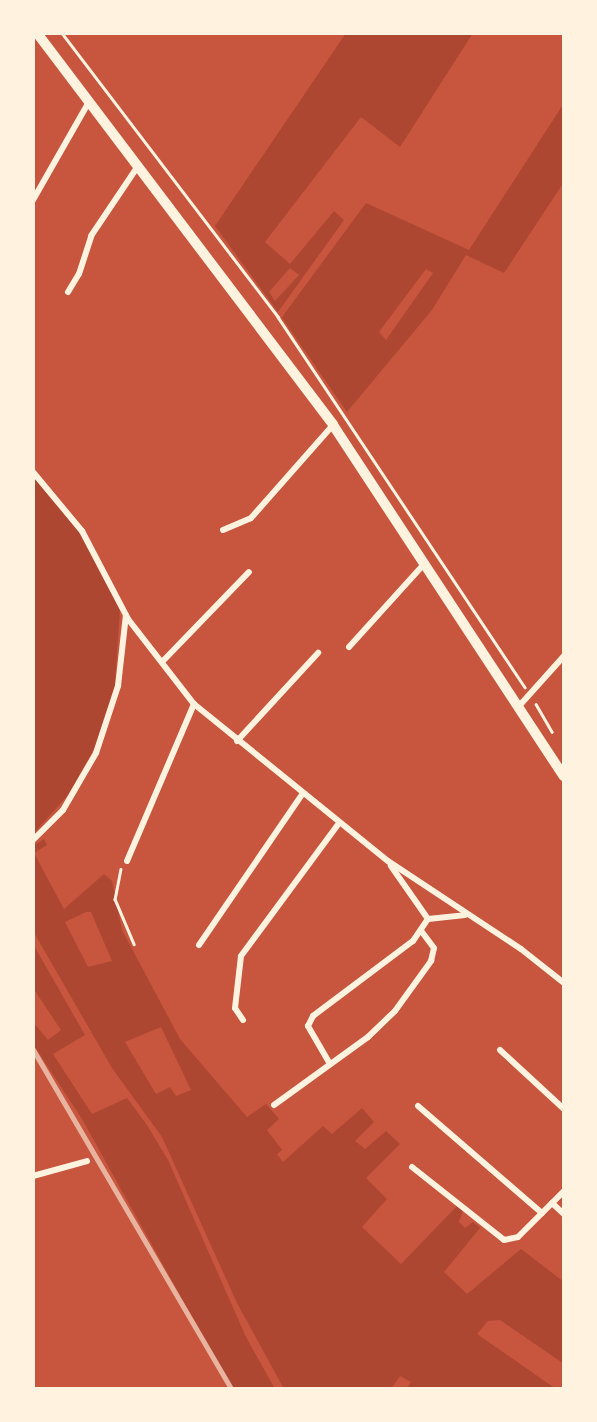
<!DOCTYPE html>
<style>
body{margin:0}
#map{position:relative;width:597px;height:1422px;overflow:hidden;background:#c8553d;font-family:"Open Sans",sans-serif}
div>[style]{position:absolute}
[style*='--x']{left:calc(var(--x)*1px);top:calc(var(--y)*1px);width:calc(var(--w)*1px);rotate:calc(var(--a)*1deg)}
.green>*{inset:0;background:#ae4732}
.path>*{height:2.5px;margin:-1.25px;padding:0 1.25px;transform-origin:1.25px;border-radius:1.25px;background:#fff3e0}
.minor>*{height:6px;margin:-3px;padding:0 3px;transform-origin:3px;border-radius:3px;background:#fff3e0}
.primary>*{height:10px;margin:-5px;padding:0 5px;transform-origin:5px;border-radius:5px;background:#fff3e0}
.rail>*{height:4.5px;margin:-2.25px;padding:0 2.25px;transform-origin:2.25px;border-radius:2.25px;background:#e9b49f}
span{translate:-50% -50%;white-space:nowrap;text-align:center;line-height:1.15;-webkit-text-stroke:7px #fff3e0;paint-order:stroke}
.frame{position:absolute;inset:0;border:35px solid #fff3e0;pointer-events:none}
</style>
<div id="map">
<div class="green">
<div style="clip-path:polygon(evenodd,346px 33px,473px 33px,400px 147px,361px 117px,265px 242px,290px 264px,334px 211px,344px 220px,278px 312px,215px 226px,346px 33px,290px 268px,299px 275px,275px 301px,269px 292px,290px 268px)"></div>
<div style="clip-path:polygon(evenodd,564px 103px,564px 182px,504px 273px,466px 255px,432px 310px,347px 412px,282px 318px,285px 313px,366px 203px,469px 250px,564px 103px,426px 269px,433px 273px,386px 340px,379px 332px,426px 269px)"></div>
<div style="clip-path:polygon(33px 476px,79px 530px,120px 609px,115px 684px,99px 740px,68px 795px,33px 834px)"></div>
<div style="clip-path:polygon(evenodd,44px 839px,47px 845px,34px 853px,64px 909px,104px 874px,112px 881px,122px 930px,180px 1039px,247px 1117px,266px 1104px,279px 1119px,267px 1130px,282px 1150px,277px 1154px,283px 1162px,323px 1126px,332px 1134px,362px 1108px,374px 1122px,355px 1141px,365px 1149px,386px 1131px,400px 1144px,366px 1178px,387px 1199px,362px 1227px,401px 1264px,457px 1206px,463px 1210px,459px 1222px,465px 1228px,473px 1222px,480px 1228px,444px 1272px,467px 1294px,521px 1249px,564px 1282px,564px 1364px,500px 1320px,488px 1321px,477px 1334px,556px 1389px,406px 1389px,411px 1382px,400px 1376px,391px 1389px,284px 1389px,237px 1303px,162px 1137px,112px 1068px,33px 931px,33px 846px,44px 839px,86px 912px,91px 912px,112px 961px,88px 967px,65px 922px,86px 912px,44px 839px,161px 1027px,191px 1090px,176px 1096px,170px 1087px,156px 1094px,125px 1042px,161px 1027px)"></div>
<div style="clip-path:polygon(33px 944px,85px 1035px,53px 1054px,92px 1114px,127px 1098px,147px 1125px,168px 1160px,246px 1337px,275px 1389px,232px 1389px,82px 1119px,33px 1044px,33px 1022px,48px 1040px,61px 1030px,33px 988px)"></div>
</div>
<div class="path">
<div style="--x:62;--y:33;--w:357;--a:52.7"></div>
<div style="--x:278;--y:317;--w:445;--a:56.3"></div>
<div style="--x:536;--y:704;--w:32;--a:60"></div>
<div style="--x:121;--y:869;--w:31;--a:101"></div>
<div style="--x:115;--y:899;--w:49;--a:67.1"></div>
</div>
<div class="minor">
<div style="--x:33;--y:200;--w:113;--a:-60.3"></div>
<div style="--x:68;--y:292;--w:21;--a:-59"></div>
<div style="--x:79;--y:274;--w:40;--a:-72"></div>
<div style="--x:91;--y:236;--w:84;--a:-56.1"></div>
<div style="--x:33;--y:472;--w:77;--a:50.3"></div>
<div style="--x:82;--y:531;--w:99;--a:62.4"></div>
<div style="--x:128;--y:619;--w:108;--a:52.2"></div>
<div style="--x:194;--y:704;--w:250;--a:39"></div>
<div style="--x:388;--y:861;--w:159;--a:33.5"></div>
<div style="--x:521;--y:949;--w:55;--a:38.3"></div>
<div style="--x:223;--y:530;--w:30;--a:-23"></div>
<div style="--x:251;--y:518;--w:124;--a:-48.6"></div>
<div style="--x:349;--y:647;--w:113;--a:-47.9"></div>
<div style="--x:162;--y:662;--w:125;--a:-46"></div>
<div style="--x:520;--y:705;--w:66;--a:-48.1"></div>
<div style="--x:237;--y:741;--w:120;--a:-47.4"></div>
<div style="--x:33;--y:840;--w:42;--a:-45"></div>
<div style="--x:63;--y:810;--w:66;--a:-59.9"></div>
<div style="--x:96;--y:753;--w:71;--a:-71.8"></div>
<div style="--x:118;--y:686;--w:71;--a:-83.6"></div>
<div style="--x:127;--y:861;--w:171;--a:-66.9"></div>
<div style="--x:428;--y:919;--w:37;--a:-6"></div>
<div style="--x:199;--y:945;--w:184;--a:-55.6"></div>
<div style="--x:243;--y:1020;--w:14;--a:-124"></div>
<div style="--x:235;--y:1008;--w:52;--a:-83.4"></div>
<div style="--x:241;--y:956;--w:165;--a:-53.6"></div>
<div style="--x:500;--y:1050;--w:87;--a:42.7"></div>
<div style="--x:330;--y:1064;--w:44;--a:-120.1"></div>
<div style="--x:308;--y:1026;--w:11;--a:-63"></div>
<div style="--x:313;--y:1016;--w:125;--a:-36.9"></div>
<div style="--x:413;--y:941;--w:27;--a:-56"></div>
<div style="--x:428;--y:919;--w:65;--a:-124.9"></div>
<div style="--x:274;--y:1105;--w:116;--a:-35.9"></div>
<div style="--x:368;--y:1037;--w:37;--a:-44"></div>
<div style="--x:395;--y:1011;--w:62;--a:-54.2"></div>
<div style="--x:431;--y:961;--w:13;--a:-77"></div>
<div style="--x:434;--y:948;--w:20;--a:-127"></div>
<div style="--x:418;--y:1106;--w:164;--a:40.8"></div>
<div style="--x:412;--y:1167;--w:117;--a:38.4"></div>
<div style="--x:504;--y:1240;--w:14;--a:-12"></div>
<div style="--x:518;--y:1237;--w:65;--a:-45"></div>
<div style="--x:33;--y:1176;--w:56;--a:-15.5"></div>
<div style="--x:552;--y:1203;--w:16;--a:43"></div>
</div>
<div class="primary">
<div style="--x:37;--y:33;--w:491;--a:52.9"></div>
<div style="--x:333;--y:425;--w:420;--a:56.7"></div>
</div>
<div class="rail">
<div style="--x:33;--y:1049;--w:394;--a:59.7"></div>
</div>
<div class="frame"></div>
</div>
